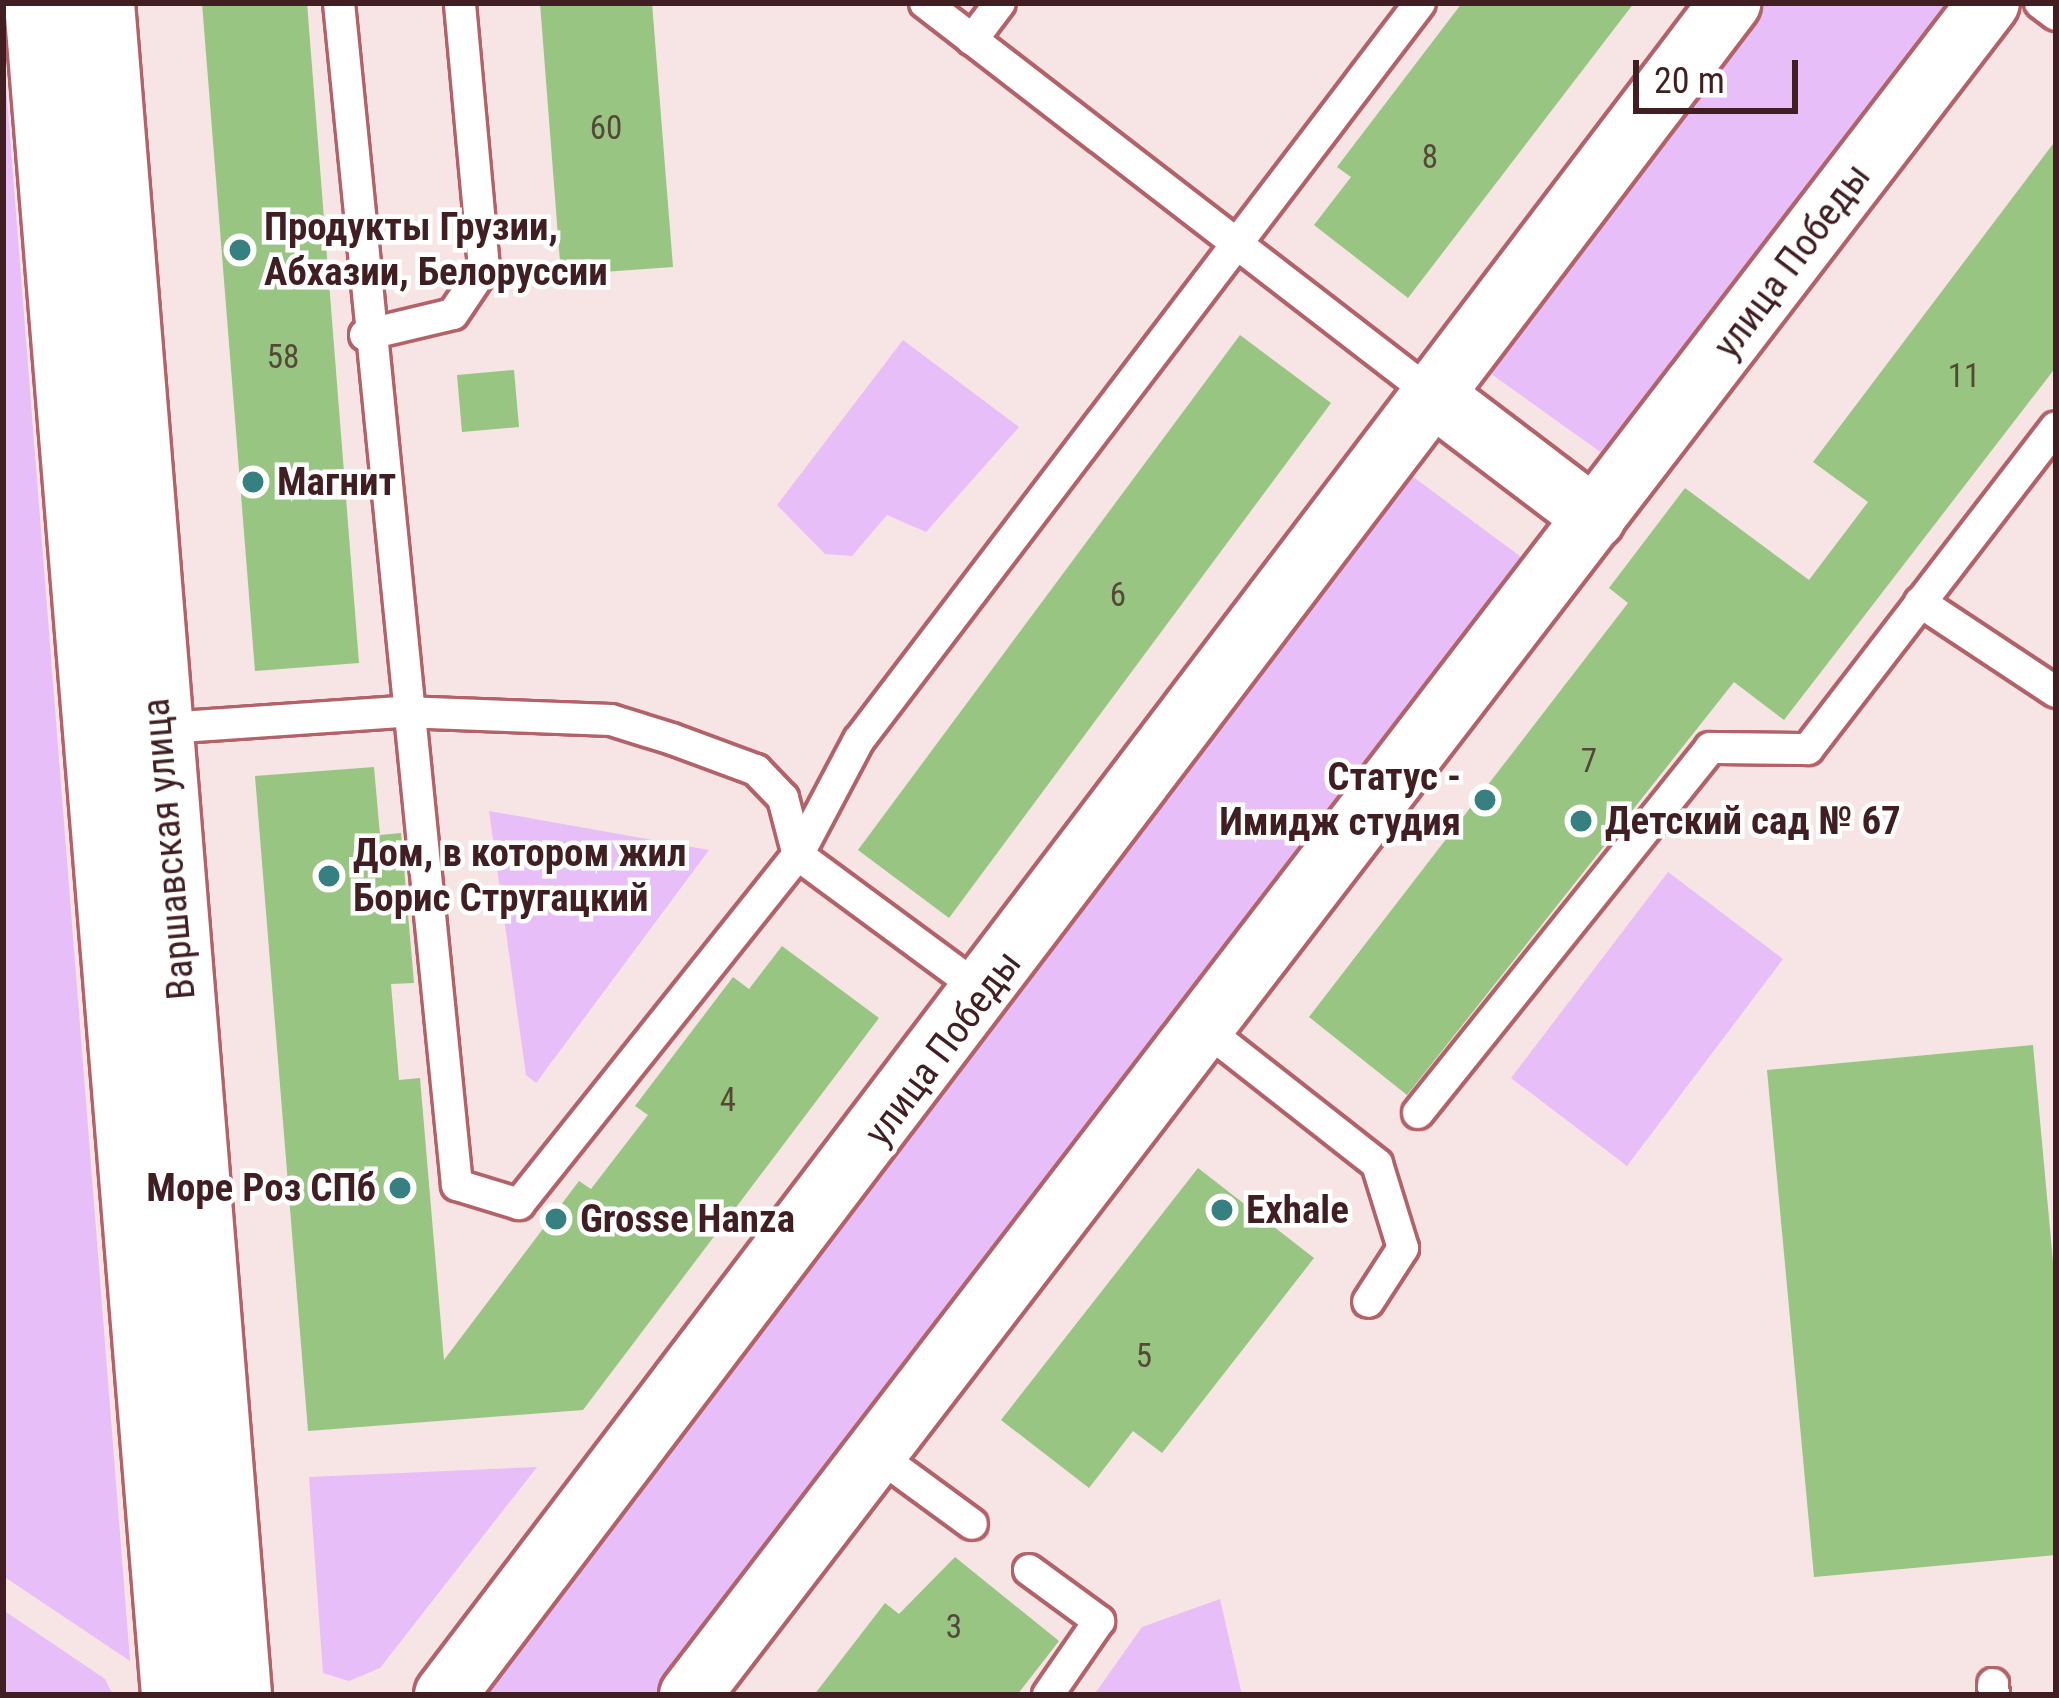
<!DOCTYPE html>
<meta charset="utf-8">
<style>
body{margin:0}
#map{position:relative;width:2059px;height:1698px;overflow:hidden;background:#f7e4e4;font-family:"Roboto Condensed",sans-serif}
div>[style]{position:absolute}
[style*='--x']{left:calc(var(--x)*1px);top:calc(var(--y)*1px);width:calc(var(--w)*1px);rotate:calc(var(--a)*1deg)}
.green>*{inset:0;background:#e7bef7}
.building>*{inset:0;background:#98c582}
.roads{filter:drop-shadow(3px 0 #b26268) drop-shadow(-3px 0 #b26268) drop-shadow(0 3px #b26268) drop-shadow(0 -3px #b26268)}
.service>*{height:30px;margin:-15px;padding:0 15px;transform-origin:15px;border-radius:15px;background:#fff}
.minor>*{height:60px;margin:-30px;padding:0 30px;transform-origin:30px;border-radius:30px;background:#fff}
.tertiary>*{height:66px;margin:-33px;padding:0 33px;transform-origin:33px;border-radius:33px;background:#fff}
.dots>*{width:33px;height:33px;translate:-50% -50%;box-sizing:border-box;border:6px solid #fff;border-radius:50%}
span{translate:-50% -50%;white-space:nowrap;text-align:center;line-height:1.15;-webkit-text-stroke:9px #fff;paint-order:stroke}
.number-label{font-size:33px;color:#564839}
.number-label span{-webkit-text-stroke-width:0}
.poi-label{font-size:39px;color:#401e21;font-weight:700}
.left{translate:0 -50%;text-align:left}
.right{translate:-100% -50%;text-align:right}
.street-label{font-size:39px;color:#401e21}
.frame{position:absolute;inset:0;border:6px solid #401e21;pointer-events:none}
.scale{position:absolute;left:1633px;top:60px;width:165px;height:54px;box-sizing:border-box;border:6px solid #401e21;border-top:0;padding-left:15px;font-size:36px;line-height:42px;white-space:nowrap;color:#401e21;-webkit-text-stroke:9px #fff;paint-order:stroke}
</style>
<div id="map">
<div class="green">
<div style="clip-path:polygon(1766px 3px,1952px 3px,1606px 456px,1487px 371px)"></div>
<div style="clip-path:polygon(3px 48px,130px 1661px,3px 1576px)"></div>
<div style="clip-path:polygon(903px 340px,1019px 427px,926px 532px,887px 515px,852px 556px,825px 554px,777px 505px)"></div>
<div style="clip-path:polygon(1408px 473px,1521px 557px,659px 1695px,476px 1695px)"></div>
<div style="clip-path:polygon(489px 811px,709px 850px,536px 1083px,526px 1075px)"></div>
<div style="clip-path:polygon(1668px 872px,1783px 959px,1627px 1166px,1511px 1078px)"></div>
<div style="clip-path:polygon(537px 1467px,380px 1668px,349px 1681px,323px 1673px,309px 1477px)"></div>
<div style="clip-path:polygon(1220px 1599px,1242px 1695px,1094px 1695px,1142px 1627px)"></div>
<div style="clip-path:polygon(3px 1610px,105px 1679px,113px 1695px,3px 1695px)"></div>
</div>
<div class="building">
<div style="clip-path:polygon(202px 3px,307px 3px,359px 663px,255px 671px)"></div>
<div style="clip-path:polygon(540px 3px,652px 3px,673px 267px,561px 275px)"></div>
<div style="clip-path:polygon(1462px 3px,1634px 3px,1408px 298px,1314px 225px,1351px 177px,1337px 167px)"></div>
<div style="clip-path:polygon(2056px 140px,2056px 367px,1784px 720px,1734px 682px,1407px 1095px,1309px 1017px,1628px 603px,1609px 588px,1685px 488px,1809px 580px,1868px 502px,1813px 462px)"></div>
<div style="clip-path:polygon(1240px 335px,1331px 403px,949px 918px,858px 850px)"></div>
<div style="clip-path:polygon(514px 370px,519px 427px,462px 432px,457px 375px)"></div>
<div style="clip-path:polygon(374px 767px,380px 835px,401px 833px,414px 983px,391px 984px,399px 1080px,420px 1078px,444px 1360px,579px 1181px,591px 1189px,648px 1115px,635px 1106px,733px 977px,749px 989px,782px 946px,879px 1018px,583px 1410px,308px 1431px,255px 776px)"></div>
<div style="clip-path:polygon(2033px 1045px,2056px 1294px,2056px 1555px,1814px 1577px,1767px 1070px)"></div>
<div style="clip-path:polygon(1198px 1168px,1314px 1258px,1162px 1453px,1133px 1431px,1089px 1488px,1001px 1420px)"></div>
<div style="clip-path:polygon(955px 1557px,1059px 1641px,1017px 1695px,814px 1695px,885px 1603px,899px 1614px)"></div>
</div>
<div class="roads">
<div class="service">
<div style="--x:339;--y:3;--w:1188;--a:84.3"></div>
<div style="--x:457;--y:1185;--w:65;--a:17"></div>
<div style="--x:519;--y:1204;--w:447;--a:-51.4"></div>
<div style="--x:798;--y:855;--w:130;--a:-62.1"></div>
<div style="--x:859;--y:740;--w:926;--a:-52.72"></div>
<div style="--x:925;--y:3;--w:643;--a:37.67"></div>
<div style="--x:2040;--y:3;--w:20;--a:37"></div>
<div style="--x:972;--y:40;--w:46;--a:-52.9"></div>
<div style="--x:365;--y:335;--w:90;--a:-13.4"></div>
<div style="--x:453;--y:314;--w:55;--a:-56"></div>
<div style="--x:484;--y:268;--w:266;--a:-95.2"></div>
<div style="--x:1920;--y:602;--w:163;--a:33.5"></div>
<div style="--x:151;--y:729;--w:253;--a:-3.9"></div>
<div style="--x:403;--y:712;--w:208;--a:2.2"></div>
<div style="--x:611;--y:720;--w:64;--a:17.3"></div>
<div style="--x:672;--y:739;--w:90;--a:20.3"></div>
<div style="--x:756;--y:770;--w:39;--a:46"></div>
<div style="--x:783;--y:798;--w:59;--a:75.3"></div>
<div style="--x:798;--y:855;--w:232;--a:36.4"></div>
<div style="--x:1200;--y:1025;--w:225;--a:38.1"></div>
<div style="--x:1377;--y:1164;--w:88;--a:72.8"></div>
<div style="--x:1403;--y:1248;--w:64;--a:122.9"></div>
<div style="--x:1418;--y:1113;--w:467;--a:-51.3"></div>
<div style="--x:1710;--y:748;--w:98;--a:0.6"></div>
<div style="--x:1808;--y:749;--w:406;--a:-52.4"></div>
<div style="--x:875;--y:1453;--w:120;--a:36.2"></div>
<div style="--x:1029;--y:1570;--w:87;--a:36.1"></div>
<div style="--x:1099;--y:1621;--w:90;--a:124.6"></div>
<div style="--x:1993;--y:1684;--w:11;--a:85"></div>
</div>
<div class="minor">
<div style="--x:1434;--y:396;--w:202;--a:37.2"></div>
<div style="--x:445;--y:1695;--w:2125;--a:-52.78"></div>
<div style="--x:690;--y:1695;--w:2133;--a:-52.49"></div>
</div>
<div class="tertiary">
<div style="--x:38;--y:3;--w:1698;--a:85.37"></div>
<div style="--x:101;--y:3;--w:1698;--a:85.37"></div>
</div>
</div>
<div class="dots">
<div style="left:240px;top:250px;background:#378081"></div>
<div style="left:253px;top:482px;background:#378081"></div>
<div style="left:1485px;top:800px;background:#378081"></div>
<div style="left:1581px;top:821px;background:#378081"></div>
<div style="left:329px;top:876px;background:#378081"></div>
<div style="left:400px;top:1188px;background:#378081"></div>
<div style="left:1222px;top:1210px;background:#378081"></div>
<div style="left:556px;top:1219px;background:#378081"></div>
</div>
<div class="number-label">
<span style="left:606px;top:128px">60</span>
<span style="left:1430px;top:157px">8</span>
<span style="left:283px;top:357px">58</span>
<span style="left:1964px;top:376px">11</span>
<span style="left:1118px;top:595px">6</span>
<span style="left:1589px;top:761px">7</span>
<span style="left:728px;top:1100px">4</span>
<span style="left:1144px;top:1356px">5</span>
<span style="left:954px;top:1627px">3</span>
</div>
<div class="poi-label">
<span class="left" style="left:264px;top:250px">Продукты Грузии,<br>Абхазии, Белоруссии</span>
<span class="left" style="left:277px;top:482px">Магнит</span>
<span class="right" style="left:1461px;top:800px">Статус -<br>Имидж студия</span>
<span class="left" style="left:1605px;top:821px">Детский сад № 67</span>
<span class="left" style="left:353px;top:876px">Дом, в котором жил<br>Борис Стругацкий</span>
<span class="right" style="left:376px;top:1188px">Море Роз СПб</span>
<span class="left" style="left:1246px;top:1210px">Exhale</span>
<span class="left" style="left:580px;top:1219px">Grosse Hanza</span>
</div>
<div class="street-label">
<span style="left:1792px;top:261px;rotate:-53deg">улица Победы</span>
<span style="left:169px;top:849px;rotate:-95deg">Варшавская улица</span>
<span style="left:943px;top:1048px;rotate:-53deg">улица Победы</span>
</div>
<div class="frame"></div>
<div class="scale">20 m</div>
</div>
